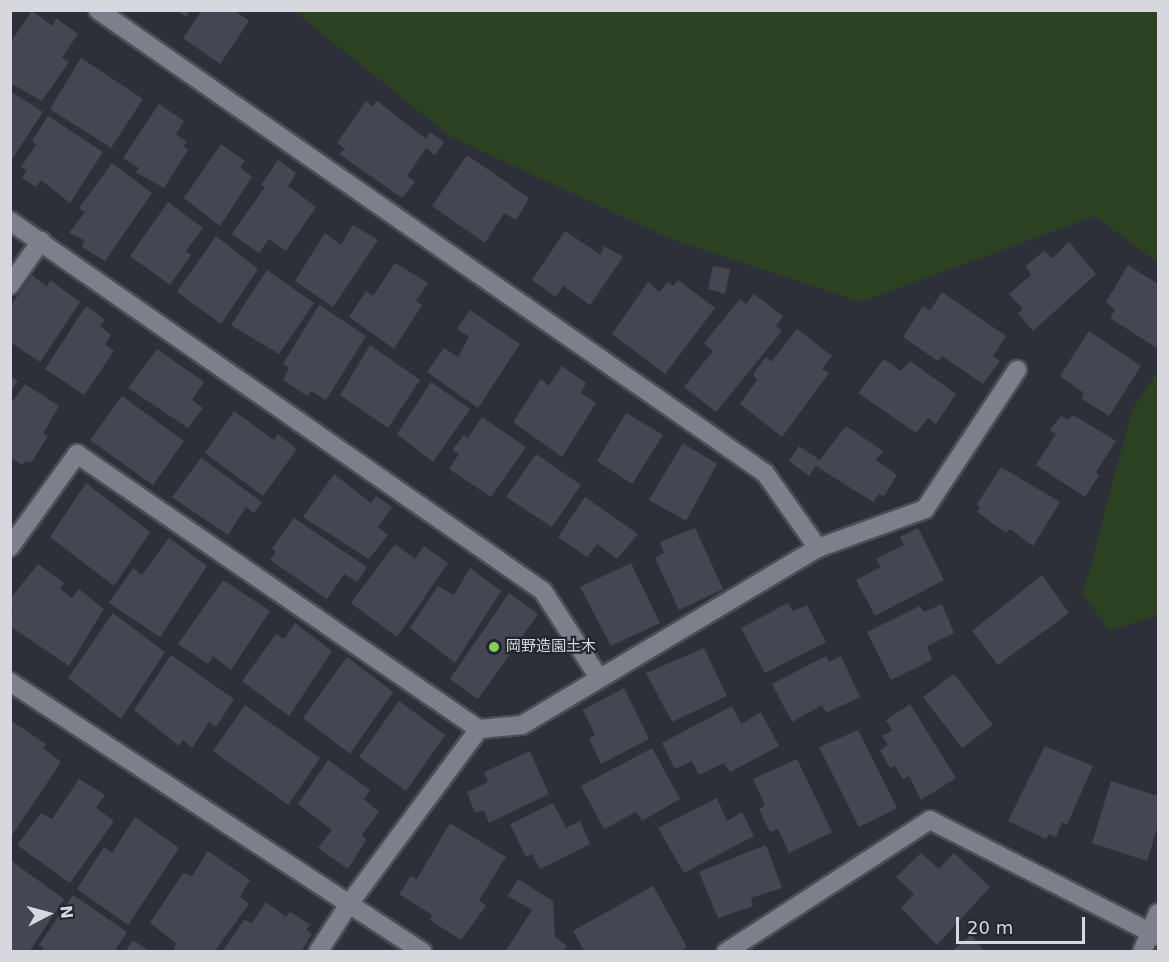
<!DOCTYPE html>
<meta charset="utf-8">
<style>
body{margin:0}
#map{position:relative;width:1169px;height:962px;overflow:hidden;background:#2d3039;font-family:"DejaVu Sans","Noto Sans JP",sans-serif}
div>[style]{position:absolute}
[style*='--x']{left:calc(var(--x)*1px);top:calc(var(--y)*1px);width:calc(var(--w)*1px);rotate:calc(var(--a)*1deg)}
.green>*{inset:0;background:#2c4121}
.building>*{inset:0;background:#444751}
.roads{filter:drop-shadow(2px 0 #4b4e55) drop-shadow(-2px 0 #4b4e55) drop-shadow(0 2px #4b4e55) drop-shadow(0 -2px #4b4e55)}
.minor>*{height:18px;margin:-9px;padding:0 9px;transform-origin:9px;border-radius:9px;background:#7d808b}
.dots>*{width:16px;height:16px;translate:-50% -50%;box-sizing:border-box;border:3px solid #23262f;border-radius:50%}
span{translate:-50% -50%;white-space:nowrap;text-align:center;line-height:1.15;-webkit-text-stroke:4.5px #23262f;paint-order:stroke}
.poi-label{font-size:15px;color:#d6d8de}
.left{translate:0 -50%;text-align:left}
.frame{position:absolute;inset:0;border:12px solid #d6d8de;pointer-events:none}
.north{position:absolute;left:18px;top:884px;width:60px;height:60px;-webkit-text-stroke:4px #23262f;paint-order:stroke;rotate:84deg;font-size:16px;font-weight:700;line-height:24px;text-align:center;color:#d6d8de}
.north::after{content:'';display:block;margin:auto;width:21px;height:27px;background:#d6d8de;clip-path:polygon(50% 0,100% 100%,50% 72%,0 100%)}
.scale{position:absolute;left:956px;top:917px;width:129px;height:27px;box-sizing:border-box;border:3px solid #d6d8de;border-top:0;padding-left:8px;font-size:18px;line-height:21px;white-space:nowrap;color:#d6d8de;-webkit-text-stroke:4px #23262f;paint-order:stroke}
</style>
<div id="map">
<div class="green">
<div style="clip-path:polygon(294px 11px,1158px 11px,1158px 263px,1095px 216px,861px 302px,673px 240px,451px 137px)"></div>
<div style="clip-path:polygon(1158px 371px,1158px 615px,1109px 631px,1083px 594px,1132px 410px)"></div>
</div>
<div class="building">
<div style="clip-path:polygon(176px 10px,190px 10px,186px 17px)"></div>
<div style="clip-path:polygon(202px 10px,234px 10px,249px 21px,220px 64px,183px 38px)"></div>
<div style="clip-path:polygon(32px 11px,53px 26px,56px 18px,78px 34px,62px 57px,69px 62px,42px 101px,10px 83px,10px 43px)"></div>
<div style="clip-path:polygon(81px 58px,143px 99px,111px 148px,50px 109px)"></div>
<div style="clip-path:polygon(10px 91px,43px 112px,10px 162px)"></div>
<div style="clip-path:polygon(366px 101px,372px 106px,377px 101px,426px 139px,430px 132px,444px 142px,435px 155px,426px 148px,407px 176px,415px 182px,402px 198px,339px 154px,345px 149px,337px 143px)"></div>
<div style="clip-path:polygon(159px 104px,184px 121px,176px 134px,187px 142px,183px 146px,188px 150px,164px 188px,135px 172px,139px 168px,123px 158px)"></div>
<div style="clip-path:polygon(48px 116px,103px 152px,70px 203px,41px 180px,36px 187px,22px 178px,27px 170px,21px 167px,36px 145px,32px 141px)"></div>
<div style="clip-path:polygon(221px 144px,245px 161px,240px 167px,252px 177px,220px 226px,184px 198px)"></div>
<div style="clip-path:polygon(467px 155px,529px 198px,516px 220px,504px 213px,485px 243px,432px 206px)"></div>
<div style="clip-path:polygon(278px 160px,296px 173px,288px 186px,316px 207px,286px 251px,269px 239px,259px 253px,232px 234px,265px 187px,261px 185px)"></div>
<div style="clip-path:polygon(112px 163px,152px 193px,105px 261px,82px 247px,84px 240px,69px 233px,85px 212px,79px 208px)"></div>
<div style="clip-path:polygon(168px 202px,203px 228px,186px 251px,191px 255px,170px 285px,130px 256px)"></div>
<div style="clip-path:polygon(353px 225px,378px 240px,333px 307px,295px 281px,325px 233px,341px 245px)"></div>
<div style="clip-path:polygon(565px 231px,601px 255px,604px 246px,623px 257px,590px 305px,563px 286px,556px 297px,532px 280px)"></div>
<div style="clip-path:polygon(216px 236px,258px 269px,221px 324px,177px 292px)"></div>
<div style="clip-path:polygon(1069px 242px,1096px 274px,1033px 331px,1018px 313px,1023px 309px,1009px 294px,1031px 275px,1026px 266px,1044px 251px,1053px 258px)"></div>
<div style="clip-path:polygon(395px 263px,428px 283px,416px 301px,422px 305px,394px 349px,349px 317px,366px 291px,373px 296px)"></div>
<div style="clip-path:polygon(1128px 265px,1158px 284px,1158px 349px,1110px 318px,1115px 310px,1106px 302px)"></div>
<div style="clip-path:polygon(713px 266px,730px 269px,725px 294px,708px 289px)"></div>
<div style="clip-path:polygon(267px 270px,314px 303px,279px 354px,231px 325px)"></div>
<div style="clip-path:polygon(32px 275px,47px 287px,50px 280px,80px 302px,40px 362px,10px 342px,10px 307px)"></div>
<div style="clip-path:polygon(678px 280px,715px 308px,665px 374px,612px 334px,648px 282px,659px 292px,668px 282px,673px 286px)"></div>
<div style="clip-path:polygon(942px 292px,1006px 336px,993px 356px,1000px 361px,983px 384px,942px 356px,938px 361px,903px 337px,923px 306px,930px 311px)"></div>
<div style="clip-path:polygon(754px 294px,783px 316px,776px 326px,782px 331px,716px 412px,684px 387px,713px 351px,704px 343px,740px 299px,746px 304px)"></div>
<div style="clip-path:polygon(319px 305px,366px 336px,326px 400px,311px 391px,307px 396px,283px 380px,289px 368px,283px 364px)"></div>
<div style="clip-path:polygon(86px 306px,105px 320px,100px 326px,111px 335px,105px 344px,114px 351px,84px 395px,45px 369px)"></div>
<div style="clip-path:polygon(470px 310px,520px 344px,478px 408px,427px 372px,444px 348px,458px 357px,469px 337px,457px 329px)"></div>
<div style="clip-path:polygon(797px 329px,832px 356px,822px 369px,829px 373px,782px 437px,740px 404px,757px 380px,753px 374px,766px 357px,771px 362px)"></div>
<div style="clip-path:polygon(1089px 331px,1141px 366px,1109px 416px,1081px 398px,1084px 393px,1060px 376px)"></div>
<div style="clip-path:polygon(370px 345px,420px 380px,388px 428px,340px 395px)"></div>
<div style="clip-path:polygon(157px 349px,204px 382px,192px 400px,203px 408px,188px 428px,128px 388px)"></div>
<div style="clip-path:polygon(884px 359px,901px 371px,910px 361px,956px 394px,936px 424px,928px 418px,916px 433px,858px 393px)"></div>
<div style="clip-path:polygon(562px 366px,586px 383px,581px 393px,596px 403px,562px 457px,513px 422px,541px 379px,549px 386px)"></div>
<div style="clip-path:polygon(10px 376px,18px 381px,10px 392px)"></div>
<div style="clip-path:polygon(431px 382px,470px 409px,433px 462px,397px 434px)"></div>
<div style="clip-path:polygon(25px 384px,59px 406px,43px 434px,48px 436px,31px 463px,26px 461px,22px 465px,10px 457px,10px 405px)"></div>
<div style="clip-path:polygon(122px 396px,184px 441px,153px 485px,90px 440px)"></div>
<div style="clip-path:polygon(234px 411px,274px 440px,278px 434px,297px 449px,263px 496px,205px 453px)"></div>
<div style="clip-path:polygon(626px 413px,663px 435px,632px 484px,597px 461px)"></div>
<div style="clip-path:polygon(1073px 415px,1116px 441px,1096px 472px,1099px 475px,1085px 497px,1036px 465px,1056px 434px,1050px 430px,1061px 416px,1068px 420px)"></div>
<div style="clip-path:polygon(482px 417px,526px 447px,491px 497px,449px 469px,459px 454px,452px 450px,464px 435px,468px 438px)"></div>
<div style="clip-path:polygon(846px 426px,883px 451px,876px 460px,897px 475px,884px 496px,879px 494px,873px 502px,816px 466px,809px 476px,789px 461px,799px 446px,820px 460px)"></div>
<div style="clip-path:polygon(683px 443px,717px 464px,686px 521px,649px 500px)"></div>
<div style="clip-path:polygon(536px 454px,581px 485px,552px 527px,506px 497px)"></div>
<div style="clip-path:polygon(201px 458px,262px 502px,254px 513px,246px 507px,228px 535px,172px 497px)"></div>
<div style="clip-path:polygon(1001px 467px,1060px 502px,1033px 546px,1010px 529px,1006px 533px,977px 512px,980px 507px,977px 504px)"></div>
<div style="clip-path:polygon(334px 474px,371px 503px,376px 496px,392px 507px,378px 527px,388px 535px,369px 559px,303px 517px)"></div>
<div style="clip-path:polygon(86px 483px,150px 532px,114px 586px,50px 537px)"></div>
<div style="clip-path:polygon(585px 497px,638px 534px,617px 559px,597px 544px,587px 557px,558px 537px)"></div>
<div style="clip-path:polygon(294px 518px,367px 567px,357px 582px,344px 574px,327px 599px,270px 560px,276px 552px,272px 548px)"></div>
<div style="clip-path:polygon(695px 528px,723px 589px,679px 610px,655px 558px,664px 553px,660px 542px)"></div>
<div style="clip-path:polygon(918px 528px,944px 580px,875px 616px,856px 580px,881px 567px,876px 559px,904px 545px,900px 537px)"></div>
<div style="clip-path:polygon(169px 538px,207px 566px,160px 637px,109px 603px,133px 568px,142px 575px)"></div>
<div style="clip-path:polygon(395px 544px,415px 559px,424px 546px,448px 563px,397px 637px,351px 603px)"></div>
<div style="clip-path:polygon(631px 563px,660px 623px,611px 646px,580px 587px)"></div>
<div style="clip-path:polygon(38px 564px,64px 583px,60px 589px,72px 598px,79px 589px,104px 609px,69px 666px,10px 626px,13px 613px,10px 599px)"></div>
<div style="clip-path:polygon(470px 568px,501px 591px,455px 663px,410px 628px,438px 586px,454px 595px)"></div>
<div style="clip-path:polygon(1042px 575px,1069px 613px,998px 665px,972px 631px)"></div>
<div style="clip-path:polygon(223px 580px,270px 611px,231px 670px,213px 656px,208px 664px,178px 644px)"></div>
<div style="clip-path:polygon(509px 593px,538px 614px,478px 699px,450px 679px)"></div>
<div style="clip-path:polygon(788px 603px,793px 611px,807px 605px,826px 642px,765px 673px,741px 628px)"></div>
<div style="clip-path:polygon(942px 604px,954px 633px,927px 646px,932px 660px,891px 680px,867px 632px,920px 606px,924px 612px)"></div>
<div style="clip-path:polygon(113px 613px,165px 652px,121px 719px,68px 678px)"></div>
<div style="clip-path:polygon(295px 623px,332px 651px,289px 716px,242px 681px,276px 634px,284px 639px)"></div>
<div style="clip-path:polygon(704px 648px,727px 696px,672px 722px,646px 673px)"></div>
<div style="clip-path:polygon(171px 655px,234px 699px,216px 727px,209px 722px,192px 748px,183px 740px,179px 746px,134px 710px)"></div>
<div style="clip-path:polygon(826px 656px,829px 662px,841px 656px,860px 697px,826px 713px,822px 705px,792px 722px,772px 684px)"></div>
<div style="clip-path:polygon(347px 657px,393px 692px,350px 754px,303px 718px)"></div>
<div style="clip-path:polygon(954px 674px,993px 725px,962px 748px,923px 697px)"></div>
<div style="clip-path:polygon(624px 688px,649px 739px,601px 764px,589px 738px,595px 735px,583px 710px)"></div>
<div style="clip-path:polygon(399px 701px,445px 735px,406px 791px,359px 757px)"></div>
<div style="clip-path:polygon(910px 704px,956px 778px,921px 800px,909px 776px,903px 779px,895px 766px,890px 768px,880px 750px,888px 745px,882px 736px,892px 731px,886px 720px)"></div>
<div style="clip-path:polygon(245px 705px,320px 758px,288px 805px,213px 751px)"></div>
<div style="clip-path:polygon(732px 706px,741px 724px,761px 712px,779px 746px,730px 772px,724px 763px,699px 775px,692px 761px,675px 769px,662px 743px)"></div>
<div style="clip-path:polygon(10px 720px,46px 744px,43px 748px,61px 762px,10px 838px)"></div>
<div style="clip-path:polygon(858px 730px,897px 808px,859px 827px,819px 747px)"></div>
<div style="clip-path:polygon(1045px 746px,1093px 766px,1067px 825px,1062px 822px,1056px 837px,1049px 834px,1046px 839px,1008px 821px)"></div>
<div style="clip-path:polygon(652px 748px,680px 799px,642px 821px,636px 812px,604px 829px,581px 786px)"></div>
<div style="clip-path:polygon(530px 751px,549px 794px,489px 823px,484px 810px,475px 813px,467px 792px,488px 782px,484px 772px)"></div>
<div style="clip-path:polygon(797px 759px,832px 832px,789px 853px,778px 829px,770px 832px,759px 809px,765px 805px,753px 779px)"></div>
<div style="clip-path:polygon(328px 760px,370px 790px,364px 799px,379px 812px,362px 835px,366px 840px,348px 869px,318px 848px,332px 830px,298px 804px)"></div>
<div style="clip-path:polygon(79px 779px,105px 795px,96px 808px,114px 821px,70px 883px,17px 845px,41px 813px,52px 819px)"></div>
<div style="clip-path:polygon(1111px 781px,1158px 796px,1158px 825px,1147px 861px,1092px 843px)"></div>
<div style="clip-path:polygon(717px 798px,727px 821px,742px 812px,754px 836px,684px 873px,658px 828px)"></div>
<div style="clip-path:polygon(553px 803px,566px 828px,580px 821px,590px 844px,540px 869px,532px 854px,526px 857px,510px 824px)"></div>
<div style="clip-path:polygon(135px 817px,179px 848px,128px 925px,77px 889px,104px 847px,112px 853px)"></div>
<div style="clip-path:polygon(450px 823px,506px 857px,479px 900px,486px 906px,461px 940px,430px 920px,432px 915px,399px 894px,411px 876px,417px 879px)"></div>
<div style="clip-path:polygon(766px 845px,782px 888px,751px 898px,753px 906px,718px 918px,699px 872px)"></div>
<div style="clip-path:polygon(208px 851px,250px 880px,240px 897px,249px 904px,214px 952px,173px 952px,176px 943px,150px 923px,183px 873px,192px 876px)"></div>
<div style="clip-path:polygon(921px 853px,939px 869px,954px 853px,990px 887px,937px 945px,901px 908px,914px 894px,896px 877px)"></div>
<div style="clip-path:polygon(10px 860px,64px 899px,29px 952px,10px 952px)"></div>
<div style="clip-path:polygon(518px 879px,553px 901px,555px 937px,567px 946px,563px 952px,505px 952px,532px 910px,508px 896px)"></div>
<div style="clip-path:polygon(653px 886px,687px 947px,679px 952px,585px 952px,573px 931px)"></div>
<div style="clip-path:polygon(73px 895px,127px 932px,114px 952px,41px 952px,44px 948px,39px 945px)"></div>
<div style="clip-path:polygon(266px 902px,286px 917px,290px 912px,311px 925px,306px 929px,312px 934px,301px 952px,222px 952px,244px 920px,252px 923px)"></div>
<div style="clip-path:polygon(971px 935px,985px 952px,951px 952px)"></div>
<div style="clip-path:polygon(133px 940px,150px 952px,125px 952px)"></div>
</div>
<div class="roads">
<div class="minor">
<div style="--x:98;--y:10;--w:812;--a:34.77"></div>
<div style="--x:765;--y:473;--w:92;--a:54.8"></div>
<div style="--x:10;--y:221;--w:649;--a:34.77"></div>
<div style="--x:543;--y:591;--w:103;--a:57.2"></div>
<div style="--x:10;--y:285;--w:54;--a:-54.8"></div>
<div style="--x:10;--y:547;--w:115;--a:-54.2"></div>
<div style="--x:77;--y:454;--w:487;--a:34.4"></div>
<div style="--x:479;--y:729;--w:43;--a:-5.3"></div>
<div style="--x:522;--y:725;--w:345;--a:-30.9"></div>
<div style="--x:818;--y:548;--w:114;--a:-20"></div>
<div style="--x:925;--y:509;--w:167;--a:-56.5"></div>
<div style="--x:10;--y:682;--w:493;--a:33.2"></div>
<div style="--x:318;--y:952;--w:57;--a:-57.1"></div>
<div style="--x:349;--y:904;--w:218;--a:-53.4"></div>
<div style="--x:726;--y:952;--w:243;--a:-32.9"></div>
<div style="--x:930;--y:820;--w:256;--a:27"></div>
<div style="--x:1142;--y:952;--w:42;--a:-67.7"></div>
</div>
</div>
<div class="dots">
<div style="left:494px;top:647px;background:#80d051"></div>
</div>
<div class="poi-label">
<span class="left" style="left:506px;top:647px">岡野造園土木</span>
</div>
<div class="frame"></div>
<div class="north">N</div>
<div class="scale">20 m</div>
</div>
